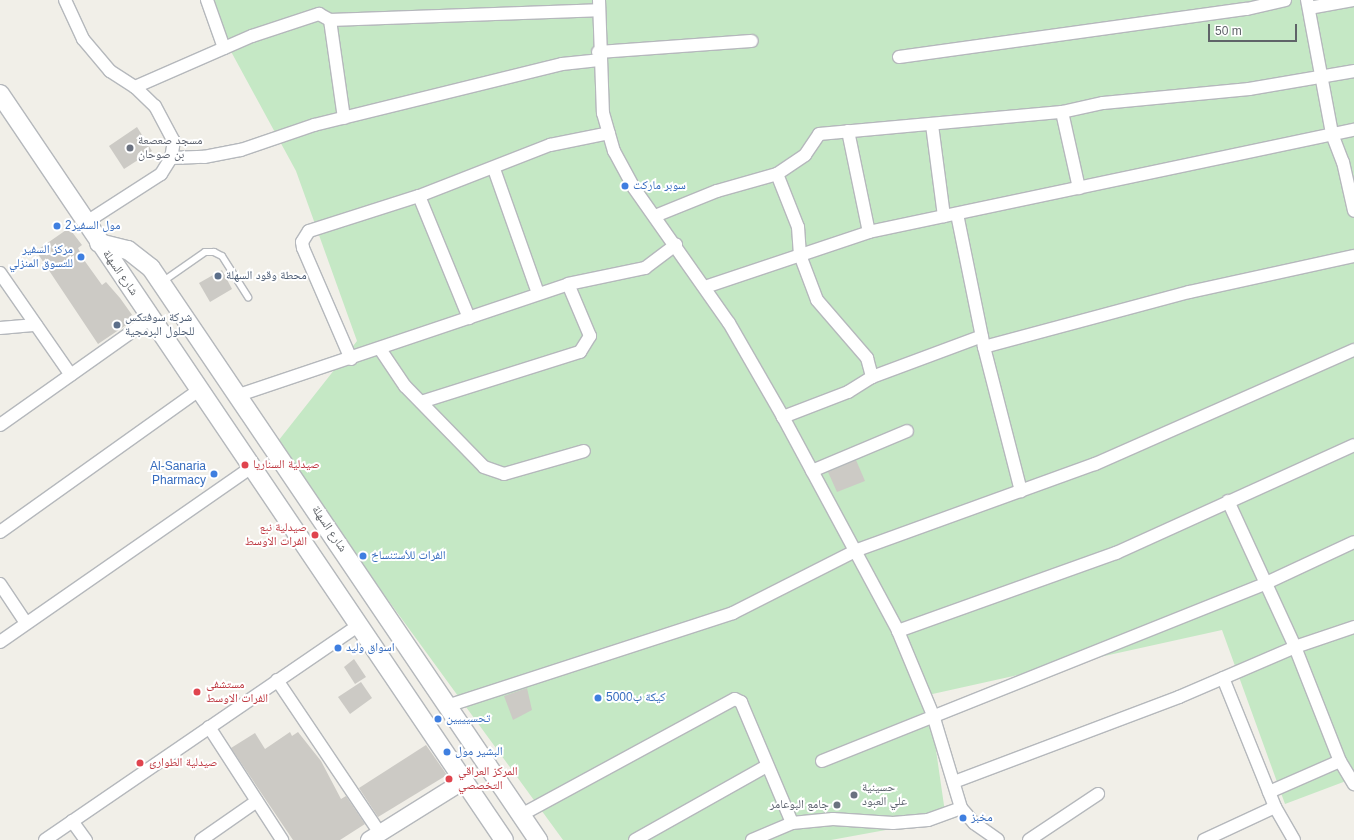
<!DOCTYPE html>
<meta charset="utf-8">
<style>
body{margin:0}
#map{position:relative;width:1354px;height:840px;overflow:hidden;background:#f1efe8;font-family:Helvetica,"Noto Naskh Arabic",sans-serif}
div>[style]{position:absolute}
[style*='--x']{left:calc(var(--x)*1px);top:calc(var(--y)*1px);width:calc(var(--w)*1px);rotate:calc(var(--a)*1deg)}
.green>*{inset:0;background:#c5e8c5}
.building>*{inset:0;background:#cccac5}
.roads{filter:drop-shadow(1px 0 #b5b8bc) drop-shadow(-1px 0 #b5b8bc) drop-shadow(0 1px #b5b8bc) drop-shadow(0 -1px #b5b8bc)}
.service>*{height:6px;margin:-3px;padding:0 3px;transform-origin:3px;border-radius:3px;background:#fff}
.minor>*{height:12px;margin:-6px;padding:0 6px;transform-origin:6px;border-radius:6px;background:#fff}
.tertiary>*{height:16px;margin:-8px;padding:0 8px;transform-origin:8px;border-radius:8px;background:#fff}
.secondary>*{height:18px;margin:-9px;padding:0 9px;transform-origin:9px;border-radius:9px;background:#fff}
.dots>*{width:11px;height:11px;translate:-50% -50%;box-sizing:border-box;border:2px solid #fff;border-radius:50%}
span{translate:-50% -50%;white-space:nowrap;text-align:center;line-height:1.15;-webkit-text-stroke:4px #fff;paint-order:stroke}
.worship-label{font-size:12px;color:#5b616d}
.left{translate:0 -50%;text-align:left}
.right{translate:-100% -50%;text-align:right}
.shop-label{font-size:12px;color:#366cbe}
.street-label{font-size:12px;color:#5f6368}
.service-label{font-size:12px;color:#4e5e75}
.health-label{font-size:12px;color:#be3a42}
.scale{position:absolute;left:1208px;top:24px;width:89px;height:18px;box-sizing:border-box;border:2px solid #5f6368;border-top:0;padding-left:5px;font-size:12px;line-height:14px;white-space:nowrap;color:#5f6368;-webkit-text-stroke:3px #fff;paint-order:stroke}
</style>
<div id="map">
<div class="green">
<div style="clip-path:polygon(203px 0,1354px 0,1354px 778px,1285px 804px,1222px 630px,928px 695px,946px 819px,831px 840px,563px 840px,275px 445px,357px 341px,296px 171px)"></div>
</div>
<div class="building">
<div style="clip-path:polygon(137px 127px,152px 151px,124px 169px,109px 146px)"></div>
<div style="clip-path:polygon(69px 228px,82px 245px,78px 248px,84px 260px,102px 285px,106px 282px,120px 298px,135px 319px,98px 344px,36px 251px)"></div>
<div style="clip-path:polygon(222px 270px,232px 289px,210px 302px,199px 283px)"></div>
<div style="clip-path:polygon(856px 460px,865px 481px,837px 492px,828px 472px)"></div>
<div style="clip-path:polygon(354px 659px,366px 677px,355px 684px,344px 667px)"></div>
<div style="clip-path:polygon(361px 682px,372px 698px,350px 714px,338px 697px)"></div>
<div style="clip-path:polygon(527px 688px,532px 710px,513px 720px,504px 696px)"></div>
<div style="clip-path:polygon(290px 732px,292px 736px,298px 732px,321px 761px,341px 799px,346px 796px,365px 824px,340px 840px,293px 840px,231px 748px,255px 733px,265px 749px)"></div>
<div style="clip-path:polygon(426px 745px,447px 775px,378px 817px,359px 788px)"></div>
</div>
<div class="roads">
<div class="service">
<div style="--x:162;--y:282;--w:52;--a:-34.9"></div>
<div style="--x:205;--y:252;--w:9;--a:0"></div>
<div style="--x:214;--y:252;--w:9;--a:27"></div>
<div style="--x:222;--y:256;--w:49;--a:57.6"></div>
</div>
<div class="minor">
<div style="--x:65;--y:0;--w:43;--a:65.2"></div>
<div style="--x:83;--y:39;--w:42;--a:49.8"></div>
<div style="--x:110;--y:71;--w:30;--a:33"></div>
<div style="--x:135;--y:87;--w:28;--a:44"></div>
<div style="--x:155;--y:106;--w:40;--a:62"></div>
<div style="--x:174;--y:141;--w:17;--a:100"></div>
<div style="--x:171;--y:158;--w:19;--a:122"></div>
<div style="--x:161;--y:174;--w:90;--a:147.2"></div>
<div style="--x:207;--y:0;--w:51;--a:70.5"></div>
<div style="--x:599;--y:0;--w:113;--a:88"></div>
<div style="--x:603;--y:113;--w:40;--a:74"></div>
<div style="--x:614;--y:151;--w:42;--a:61.6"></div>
<div style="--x:634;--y:188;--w:165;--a:54.9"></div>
<div style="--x:729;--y:323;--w:108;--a:60.1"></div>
<div style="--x:783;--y:417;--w:243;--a:61.7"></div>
<div style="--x:898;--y:631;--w:91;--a:67.4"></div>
<div style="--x:933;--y:715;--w:97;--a:73.2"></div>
<div style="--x:961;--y:808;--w:20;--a:49"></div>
<div style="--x:974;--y:823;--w:29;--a:35"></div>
<div style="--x:1307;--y:0;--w:136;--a:79.4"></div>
<div style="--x:1332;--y:134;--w:30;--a:69"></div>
<div style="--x:1343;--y:162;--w:50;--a:77.3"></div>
<div style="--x:1309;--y:8;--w:46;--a:-10.1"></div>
<div style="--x:330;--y:20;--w:268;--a:-2.1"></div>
<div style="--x:598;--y:52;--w:154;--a:-4.1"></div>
<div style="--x:899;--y:57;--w:351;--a:-7.9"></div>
<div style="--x:1247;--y:9;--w:39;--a:-13"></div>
<div style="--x:135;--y:87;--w:128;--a:-23.6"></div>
<div style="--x:252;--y:36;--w:71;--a:-18.2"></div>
<div style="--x:319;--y:14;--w:13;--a:29"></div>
<div style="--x:330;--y:20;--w:99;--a:81.9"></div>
<div style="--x:1062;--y:112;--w:78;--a:77.4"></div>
<div style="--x:932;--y:125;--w:92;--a:82.5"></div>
<div style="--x:848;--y:131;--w:103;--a:78.3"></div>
<div style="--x:171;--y:158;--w:33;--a:-2"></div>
<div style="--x:204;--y:157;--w:38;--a:-11"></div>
<div style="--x:241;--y:150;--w:77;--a:-18.9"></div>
<div style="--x:314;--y:125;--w:255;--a:-13.8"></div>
<div style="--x:562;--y:64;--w:37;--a:-6"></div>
<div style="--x:494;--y:169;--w:132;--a:70.5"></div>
<div style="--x:777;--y:174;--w:34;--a:-34"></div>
<div style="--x:805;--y:155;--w:25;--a:-56"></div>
<div style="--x:819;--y:134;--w:244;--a:-5.2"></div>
<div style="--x:1062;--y:112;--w:42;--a:-12.4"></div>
<div style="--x:1103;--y:103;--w:147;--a:-5.5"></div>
<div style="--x:1249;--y:89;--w:107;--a:-9.7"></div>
<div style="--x:419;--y:196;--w:132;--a:67.7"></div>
<div style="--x:957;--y:214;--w:136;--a:78.5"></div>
<div style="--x:984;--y:347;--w:149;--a:75.6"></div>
<div style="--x:655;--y:216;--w:67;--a:-22"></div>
<div style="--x:717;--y:191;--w:62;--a:-15.8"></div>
<div style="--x:777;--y:174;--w:57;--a:68.4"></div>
<div style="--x:798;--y:227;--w:28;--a:86"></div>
<div style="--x:800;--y:255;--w:48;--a:69.3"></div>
<div style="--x:817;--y:300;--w:77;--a:49.2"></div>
<div style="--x:867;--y:358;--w:20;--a:75"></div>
<div style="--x:872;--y:377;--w:28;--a:148"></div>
<div style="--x:848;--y:392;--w:70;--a:159"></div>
<div style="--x:0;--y:273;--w:124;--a:55.2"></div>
<div style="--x:705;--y:287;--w:173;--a:-18.5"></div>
<div style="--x:869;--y:232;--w:496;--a:-11.9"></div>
<div style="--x:0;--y:328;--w:36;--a:-5"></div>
<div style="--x:984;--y:347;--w:212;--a:-15"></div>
<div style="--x:1189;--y:292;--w:169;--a:-12.3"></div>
<div style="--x:380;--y:349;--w:45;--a:56"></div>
<div style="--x:405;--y:386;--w:113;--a:45.7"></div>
<div style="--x:484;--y:467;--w:21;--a:19"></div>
<div style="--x:504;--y:474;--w:83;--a:-16"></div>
<div style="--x:351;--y:359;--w:121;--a:-113.4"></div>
<div style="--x:303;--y:248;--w:6;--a:-99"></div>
<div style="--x:302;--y:242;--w:13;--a:-58"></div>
<div style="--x:309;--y:231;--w:115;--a:-17.7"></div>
<div style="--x:419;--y:196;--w:141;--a:-21.3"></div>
<div style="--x:550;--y:145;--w:60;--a:-11.5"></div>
<div style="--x:872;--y:377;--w:117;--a:-20.4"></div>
<div style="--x:239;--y:395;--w:347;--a:-18.6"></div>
<div style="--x:568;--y:284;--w:79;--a:-11.7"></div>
<div style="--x:645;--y:268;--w:39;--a:-37"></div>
<div style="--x:421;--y:402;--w:167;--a:-17.5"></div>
<div style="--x:580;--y:352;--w:19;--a:-58"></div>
<div style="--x:590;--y:336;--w:56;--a:-112.9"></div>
<div style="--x:0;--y:425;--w:185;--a:-35.3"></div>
<div style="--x:812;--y:471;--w:103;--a:-22.8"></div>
<div style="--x:1228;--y:501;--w:161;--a:65.3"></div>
<div style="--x:1295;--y:647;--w:123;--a:68.5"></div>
<div style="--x:1340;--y:761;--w:27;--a:59"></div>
<div style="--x:0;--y:532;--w:243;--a:-35.5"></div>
<div style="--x:0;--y:584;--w:47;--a:56.3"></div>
<div style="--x:898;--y:631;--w:232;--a:-19.7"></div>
<div style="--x:1116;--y:553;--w:261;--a:-24.4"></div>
<div style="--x:0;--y:642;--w:305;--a:-34.8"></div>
<div style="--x:1223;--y:678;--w:139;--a:68"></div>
<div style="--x:1275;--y:807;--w:38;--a:60"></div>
<div style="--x:277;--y:680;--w:184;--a:56.1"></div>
<div style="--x:447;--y:706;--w:301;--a:-18"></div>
<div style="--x:733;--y:613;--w:139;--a:-26.9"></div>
<div style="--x:857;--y:550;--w:253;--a:-19.9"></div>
<div style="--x:1095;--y:464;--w:283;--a:-23.8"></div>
<div style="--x:209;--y:727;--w:135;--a:57.1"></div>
<div style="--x:822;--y:761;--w:476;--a:-21.8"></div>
<div style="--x:1264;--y:584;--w:99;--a:-25"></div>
<div style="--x:954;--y:782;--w:241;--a:-20.7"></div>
<div style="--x:1179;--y:697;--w:126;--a:-23.3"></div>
<div style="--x:1295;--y:647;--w:62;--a:-18.7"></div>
<div style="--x:1269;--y:792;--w:77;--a:-23.6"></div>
<div style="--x:521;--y:815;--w:243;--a:-28.5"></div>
<div style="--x:735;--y:699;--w:7;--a:27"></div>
<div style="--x:741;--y:702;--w:131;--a:67.1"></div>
<div style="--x:72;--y:821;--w:24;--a:54"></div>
<div style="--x:45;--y:840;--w:378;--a:-34.4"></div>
<div style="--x:201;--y:840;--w:68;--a:-34.9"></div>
<div style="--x:635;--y:840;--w:149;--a:-29.3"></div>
<div style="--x:752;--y:840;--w:43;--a:-23"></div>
<div style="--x:792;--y:823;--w:41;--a:-5.6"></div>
<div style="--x:833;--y:819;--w:60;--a:3.8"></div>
<div style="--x:893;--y:823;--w:35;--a:-5"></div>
<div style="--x:928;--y:820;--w:35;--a:-20"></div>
<div style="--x:1029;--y:840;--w:83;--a:-33.7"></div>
<div style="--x:1204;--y:840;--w:78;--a:-24.9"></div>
</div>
<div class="tertiary">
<div style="--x:369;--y:840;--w:113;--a:-32"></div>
</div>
<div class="secondary">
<div style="--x:0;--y:94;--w:900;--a:55.96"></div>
<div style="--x:99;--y:243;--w:30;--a:14"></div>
<div style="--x:128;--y:250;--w:29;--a:38"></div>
<div style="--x:151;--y:268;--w:691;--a:55.92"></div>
</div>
</div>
<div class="dots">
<div style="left:130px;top:148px;background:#6b7280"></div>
<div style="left:625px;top:186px;background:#3f7fe0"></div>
<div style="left:57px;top:226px;background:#3f7fe0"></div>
<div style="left:81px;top:257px;background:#3f7fe0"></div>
<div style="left:218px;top:276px;background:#5c6f8a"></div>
<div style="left:117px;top:325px;background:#5c6f8a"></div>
<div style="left:245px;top:465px;background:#e0444e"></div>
<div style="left:214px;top:474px;background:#3f7fe0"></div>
<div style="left:315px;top:535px;background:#e0444e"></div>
<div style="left:363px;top:556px;background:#3f7fe0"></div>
<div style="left:338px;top:648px;background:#3f7fe0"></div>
<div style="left:197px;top:692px;background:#e0444e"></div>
<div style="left:598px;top:698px;background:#3f7fe0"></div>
<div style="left:438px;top:719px;background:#3f7fe0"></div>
<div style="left:447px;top:752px;background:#3f7fe0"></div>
<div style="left:140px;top:763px;background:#e0444e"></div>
<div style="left:449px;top:779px;background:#e0444e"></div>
<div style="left:854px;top:795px;background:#6b7280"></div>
<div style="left:837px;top:805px;background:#6b7280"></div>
<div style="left:963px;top:818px;background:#3f7fe0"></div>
</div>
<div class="worship-label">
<span class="left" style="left:138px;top:148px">مسجد صعصعة<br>بن صوحان</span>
<span class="left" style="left:862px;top:795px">حسينية<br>علي العبود</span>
<span class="right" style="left:829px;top:805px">جامع البوعامر</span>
</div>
<div class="shop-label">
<span class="left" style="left:633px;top:186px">سوبر ماركت</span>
<span class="left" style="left:65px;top:226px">مول السفير2</span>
<span class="right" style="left:73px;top:257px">مركز السفير<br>للتسوق المنزلي</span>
<span class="right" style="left:206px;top:474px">Al-Sanaria<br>Pharmacy</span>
<span class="left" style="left:371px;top:556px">الفرات للأستنساخ</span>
<span class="left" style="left:346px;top:648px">اسواق وليد</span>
<span class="left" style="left:606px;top:698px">كيكة ب5000</span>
<span class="left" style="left:446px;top:719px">تحسيييين</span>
<span class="left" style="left:455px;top:752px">البشير مول</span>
<span class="left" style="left:971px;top:818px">مخبز</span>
</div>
<div class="street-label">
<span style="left:120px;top:273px;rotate:55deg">شارع السهلة</span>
<span style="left:329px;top:529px;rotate:56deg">شارع السهلة</span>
</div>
<div class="service-label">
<span class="left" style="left:226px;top:276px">محطة وقود السهلة</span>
<span class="left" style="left:125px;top:325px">شركة سوفتكس<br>للحلول البرمجية</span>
</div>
<div class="health-label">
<span class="left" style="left:253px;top:465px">صيدلية السناريا</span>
<span class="right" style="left:307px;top:535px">صيدلية نبع<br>الفرات الاوسط</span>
<span class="left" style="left:206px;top:692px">مستشفى<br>الفرات الاوسط</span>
<span class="left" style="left:149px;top:763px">صيدلية الطوارئ</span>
<span class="left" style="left:458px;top:779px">المركز العراقي<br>التخصصي</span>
</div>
<div class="scale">50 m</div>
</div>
